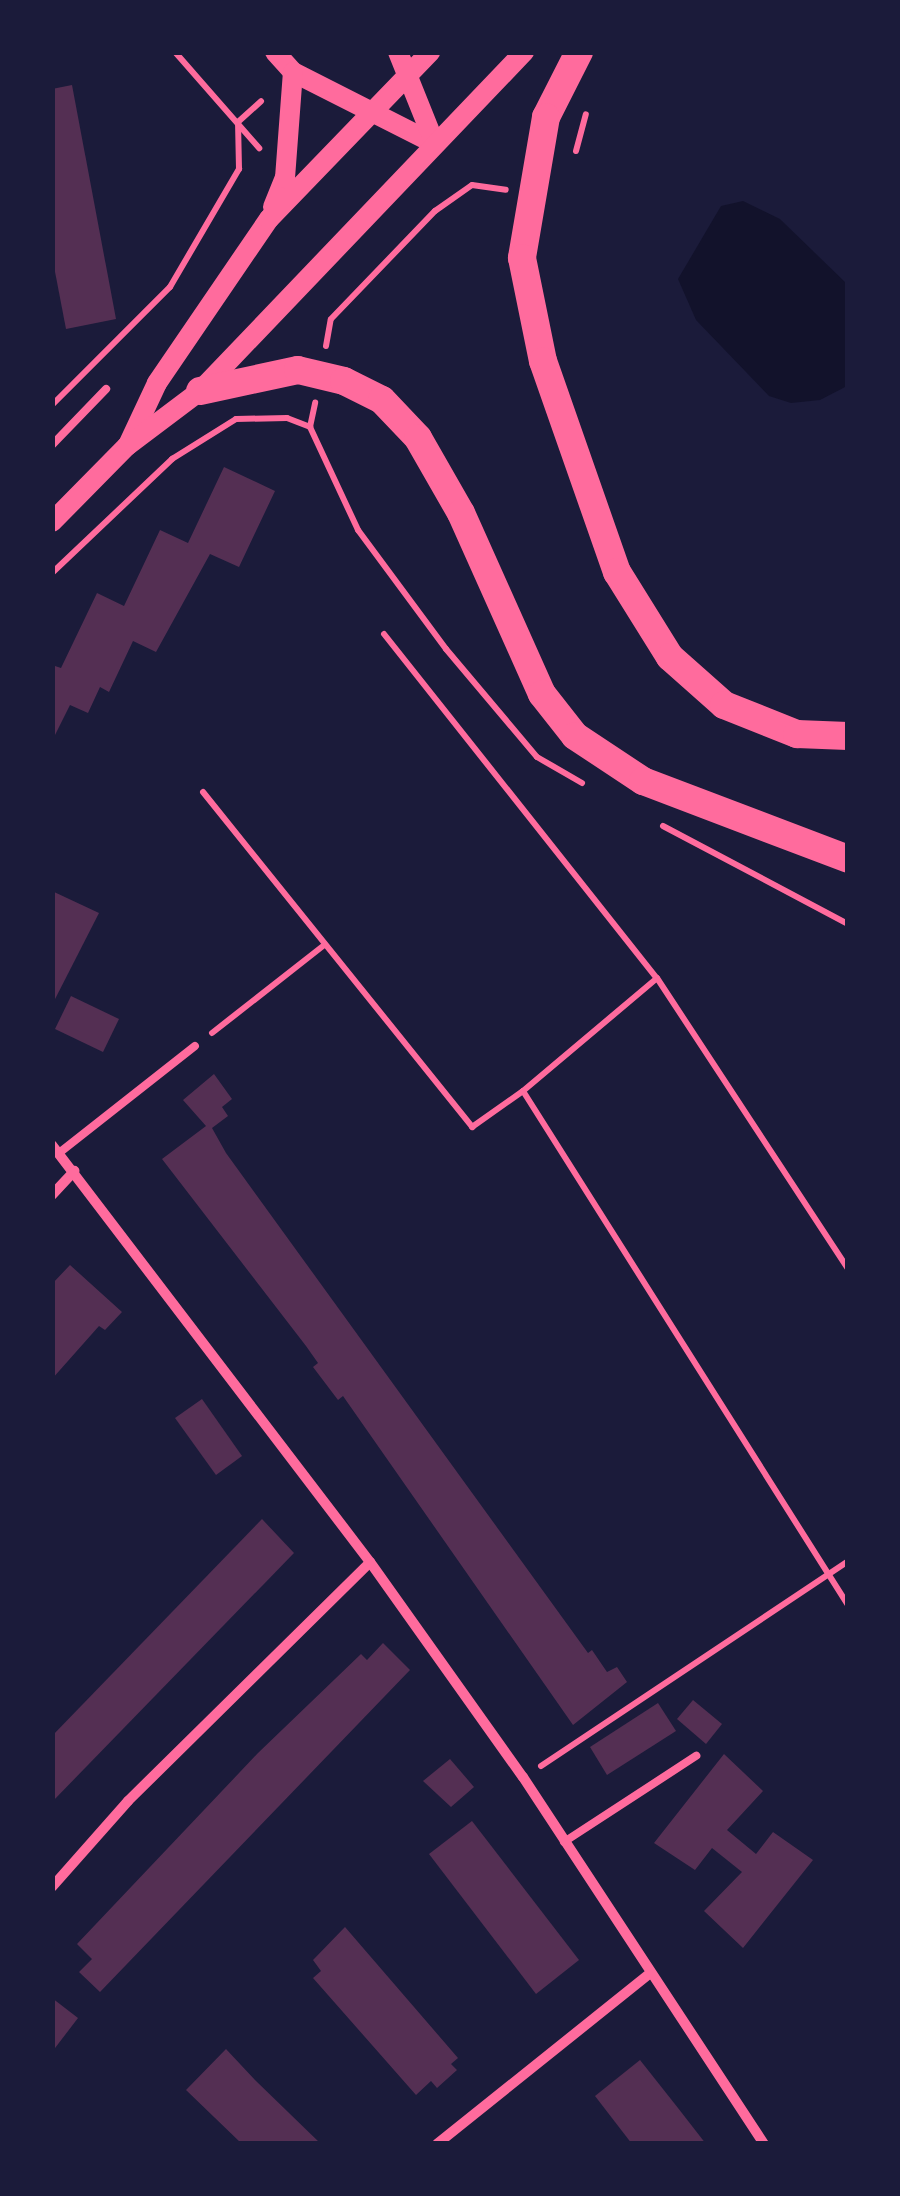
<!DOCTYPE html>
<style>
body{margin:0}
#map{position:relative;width:900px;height:2196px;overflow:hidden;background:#1b1b3a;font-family:Manrope,sans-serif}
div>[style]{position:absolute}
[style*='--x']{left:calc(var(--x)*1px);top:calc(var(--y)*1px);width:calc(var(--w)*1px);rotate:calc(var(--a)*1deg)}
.water>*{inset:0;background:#12122b}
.building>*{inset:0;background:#542f53}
.path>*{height:6px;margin:-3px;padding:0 3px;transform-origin:3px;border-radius:3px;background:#ff6b9d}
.service>*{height:8px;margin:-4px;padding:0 4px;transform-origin:4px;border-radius:4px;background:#ff6b9d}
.minor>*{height:10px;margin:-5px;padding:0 5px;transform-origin:5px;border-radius:5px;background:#ff6b9d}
.secondary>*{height:20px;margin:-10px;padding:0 10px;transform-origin:10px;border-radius:10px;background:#ff6b9d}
.motorway>*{height:28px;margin:-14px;padding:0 14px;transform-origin:14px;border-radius:14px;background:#ff6b9d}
span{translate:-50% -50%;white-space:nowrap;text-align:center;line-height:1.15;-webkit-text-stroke:10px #1b1b3a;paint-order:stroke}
.frame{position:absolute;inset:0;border:55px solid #1b1b3a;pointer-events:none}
</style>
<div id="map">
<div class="water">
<div style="clip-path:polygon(743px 201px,780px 219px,847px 284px,847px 386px,820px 400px,791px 403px,769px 396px,696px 320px,678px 279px,721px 206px)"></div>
</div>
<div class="building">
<div style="clip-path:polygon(72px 85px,116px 319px,66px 329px,52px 256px,52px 89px)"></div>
<div style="clip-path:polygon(224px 467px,275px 491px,239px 567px,210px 554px,156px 652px,133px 641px,109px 692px,100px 687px,88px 713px,70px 705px,52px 741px,52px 665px,61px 668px,97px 593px,124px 606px,160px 530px,188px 543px)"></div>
<div style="clip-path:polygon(52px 891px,99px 913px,52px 1005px)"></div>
<div style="clip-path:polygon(71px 996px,119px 1019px,103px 1052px,55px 1029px)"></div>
<div style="clip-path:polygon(214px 1074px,232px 1099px,222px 1107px,228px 1116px,212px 1128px,226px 1153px,588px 1653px,592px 1650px,607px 1672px,617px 1667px,627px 1682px,573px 1725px,343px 1396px,338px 1400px,313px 1367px,318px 1363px,306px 1346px,162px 1159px,206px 1126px,183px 1100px)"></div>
<div style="clip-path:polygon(70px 1265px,122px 1312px,105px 1330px,99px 1326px,52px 1379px,52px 1284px)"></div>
<div style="clip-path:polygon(202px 1399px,242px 1456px,216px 1475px,175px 1418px)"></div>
<div style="clip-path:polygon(262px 1519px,294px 1553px,52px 1802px,52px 1736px)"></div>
<div style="clip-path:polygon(383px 1643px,410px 1670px,100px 1992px,79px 1972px,92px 1959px,77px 1944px,258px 1753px,361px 1654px,367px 1660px)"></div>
<div style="clip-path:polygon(693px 1700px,722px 1724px,706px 1744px,677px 1719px)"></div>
<div style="clip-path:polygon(658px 1703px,676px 1731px,607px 1775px,590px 1747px)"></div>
<div style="clip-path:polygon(724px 1754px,763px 1791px,727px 1830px,756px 1854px,773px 1832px,813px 1860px,743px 1948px,704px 1911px,742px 1872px,712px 1848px,695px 1870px,654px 1843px)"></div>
<div style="clip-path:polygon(450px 1759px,474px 1787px,451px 1807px,423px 1781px)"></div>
<div style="clip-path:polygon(472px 1821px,579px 1960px,536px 1994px,429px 1854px)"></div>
<div style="clip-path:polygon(345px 1927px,458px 2058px,451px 2064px,457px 2070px,437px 2088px,431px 2081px,416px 2095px,313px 1978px,321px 1971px,313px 1960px)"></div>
<div style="clip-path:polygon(52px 1998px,78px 2018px,52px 2052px)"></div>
<div style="clip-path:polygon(226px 2049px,255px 2080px,321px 2144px,242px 2144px,186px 2090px)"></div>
<div style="clip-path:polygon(640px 2060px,678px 2108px,706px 2144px,632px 2144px,595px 2096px)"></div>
</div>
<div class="path">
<div style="--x:175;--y:52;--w:128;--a:48.8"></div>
<div style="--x:576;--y:151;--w:38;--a:-75"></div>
<div style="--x:326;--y:346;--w:27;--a:-80"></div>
<div style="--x:331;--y:319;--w:150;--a:-46.1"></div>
<div style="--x:435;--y:211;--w:45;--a:-35.1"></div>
<div style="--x:472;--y:185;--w:34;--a:8"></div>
<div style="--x:52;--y:405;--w:167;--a:-45"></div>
<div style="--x:170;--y:287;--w:137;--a:-59.7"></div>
<div style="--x:239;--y:169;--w:47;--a:-91.2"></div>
<div style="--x:238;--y:122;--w:31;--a:-42"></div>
<div style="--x:310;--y:427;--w:114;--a:65"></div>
<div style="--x:358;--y:530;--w:148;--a:53.5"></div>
<div style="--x:446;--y:649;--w:141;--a:49.9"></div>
<div style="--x:537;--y:757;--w:52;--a:30"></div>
<div style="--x:52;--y:573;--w:166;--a:-43.5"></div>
<div style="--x:172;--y:459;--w:75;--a:-32"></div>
<div style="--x:236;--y:419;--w:51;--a:-1.1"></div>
<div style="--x:287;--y:418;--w:25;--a:21"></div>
<div style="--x:310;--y:427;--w:25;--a:-78"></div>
<div style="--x:384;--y:634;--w:439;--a:51.6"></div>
<div style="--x:657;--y:978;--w:348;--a:56.7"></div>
<div style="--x:203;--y:792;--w:430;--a:51.2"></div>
<div style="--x:472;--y:1127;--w:62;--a:-35.2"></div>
<div style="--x:523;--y:1091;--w:608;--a:57.7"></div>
<div style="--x:663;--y:826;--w:209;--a:27.9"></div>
<div style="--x:212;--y:1033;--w:141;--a:-38.1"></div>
<div style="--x:523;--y:1091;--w:175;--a:-40.1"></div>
<div style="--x:541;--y:1766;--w:369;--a:-33.7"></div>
</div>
<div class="service">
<div style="--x:52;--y:445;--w:78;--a:-46"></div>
<div style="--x:59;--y:1153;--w:173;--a:-38.2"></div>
<div style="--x:564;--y:1842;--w:158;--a:-33.1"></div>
</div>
<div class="minor">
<div style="--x:52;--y:1145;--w:524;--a:52.67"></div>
<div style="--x:370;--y:1562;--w:264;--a:54.6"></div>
<div style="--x:523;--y:1777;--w:439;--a:56.7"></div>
<div style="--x:52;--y:1195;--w:33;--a:-47"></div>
<div style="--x:52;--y:1887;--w:115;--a:-48.5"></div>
<div style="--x:128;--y:1801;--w:340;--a:-44.6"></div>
<div style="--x:437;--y:2144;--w:270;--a:-38.7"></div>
</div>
<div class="secondary">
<div style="--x:275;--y:52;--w:27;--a:48"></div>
<div style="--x:293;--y:72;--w:159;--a:26.9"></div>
<div style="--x:398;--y:52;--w:99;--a:68.1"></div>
<div style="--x:273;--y:207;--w:31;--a:-68"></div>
<div style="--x:285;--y:178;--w:106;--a:-85.7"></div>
<div style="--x:128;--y:445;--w:68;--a:-64.9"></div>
<div style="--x:157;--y:383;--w:199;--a:-55.7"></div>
<div style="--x:269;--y:219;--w:232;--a:-46"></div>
<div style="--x:52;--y:522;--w:107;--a:-45.4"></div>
<div style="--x:127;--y:446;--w:91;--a:-37"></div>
<div style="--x:200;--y:391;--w:469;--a:-46.3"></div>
</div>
<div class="motorway">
<div style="--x:579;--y:52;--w:73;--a:116.9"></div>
<div style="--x:546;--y:117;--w:143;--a:99.7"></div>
<div style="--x:522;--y:258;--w:105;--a:78.5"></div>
<div style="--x:543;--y:361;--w:224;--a:70.7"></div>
<div style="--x:617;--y:572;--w:100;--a:58.1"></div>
<div style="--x:670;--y:657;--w:72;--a:41.6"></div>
<div style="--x:724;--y:705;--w:79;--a:21.7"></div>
<div style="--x:797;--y:734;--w:51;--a:2.2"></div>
<div style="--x:200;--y:391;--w:100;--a:-12.1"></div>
<div style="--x:298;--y:370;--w:47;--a:13.4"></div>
<div style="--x:344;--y:381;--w:42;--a:26.6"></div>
<div style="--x:382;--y:400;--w:52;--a:46.5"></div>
<div style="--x:418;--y:438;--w:86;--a:60.2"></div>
<div style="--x:461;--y:513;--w:198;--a:65.9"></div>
<div style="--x:542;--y:694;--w:53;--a:51.8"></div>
<div style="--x:575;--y:736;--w:82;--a:33.5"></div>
<div style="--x:643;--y:781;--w:219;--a:20.8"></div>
</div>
<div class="frame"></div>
</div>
